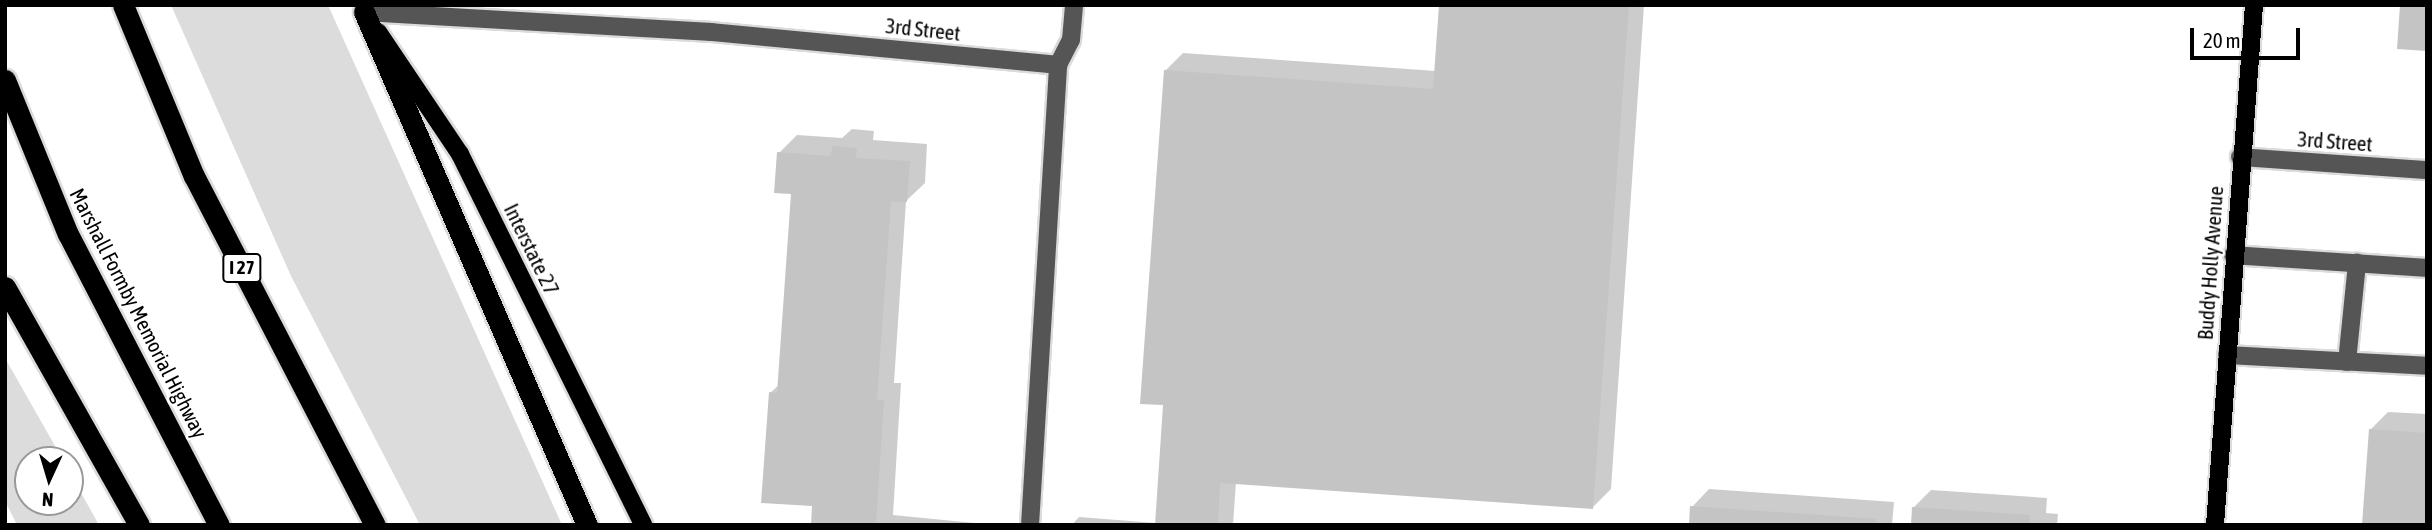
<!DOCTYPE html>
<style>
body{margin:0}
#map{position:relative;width:2432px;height:530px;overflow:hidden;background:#fff;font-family:"Asap Condensed",sans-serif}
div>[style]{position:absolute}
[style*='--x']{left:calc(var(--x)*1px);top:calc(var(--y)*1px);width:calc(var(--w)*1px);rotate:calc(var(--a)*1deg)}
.green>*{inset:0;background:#dcdcdc}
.shadow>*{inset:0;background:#0003}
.building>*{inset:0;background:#c4c4c4}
.roads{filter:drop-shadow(2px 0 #dbdbdb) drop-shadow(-2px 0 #dbdbdb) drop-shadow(0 2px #dbdbdb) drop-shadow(0 -2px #dbdbdb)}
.minor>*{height:18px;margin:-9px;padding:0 9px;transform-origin:9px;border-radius:9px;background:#555}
.major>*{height:18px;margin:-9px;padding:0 9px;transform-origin:9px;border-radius:9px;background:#000}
.highway>*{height:21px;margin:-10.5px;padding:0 10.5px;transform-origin:10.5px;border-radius:10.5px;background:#000}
span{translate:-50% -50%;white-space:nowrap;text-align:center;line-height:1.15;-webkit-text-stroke:5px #fff;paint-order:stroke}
.shield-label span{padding:2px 5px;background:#fff;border:2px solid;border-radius:5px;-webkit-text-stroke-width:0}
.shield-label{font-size:19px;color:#000;font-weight:700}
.street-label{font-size:21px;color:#000}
.frame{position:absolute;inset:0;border:7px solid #000;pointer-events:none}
.north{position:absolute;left:14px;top:446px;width:70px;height:70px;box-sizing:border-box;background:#fff;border:2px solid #999;border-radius:50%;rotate:184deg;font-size:19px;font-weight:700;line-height:28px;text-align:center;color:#000}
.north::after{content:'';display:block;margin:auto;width:24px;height:32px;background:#000;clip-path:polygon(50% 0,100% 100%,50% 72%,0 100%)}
.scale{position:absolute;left:2190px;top:28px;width:110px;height:32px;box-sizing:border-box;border:4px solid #000;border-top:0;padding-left:9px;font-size:21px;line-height:24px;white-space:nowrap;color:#000;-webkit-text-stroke:5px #fff;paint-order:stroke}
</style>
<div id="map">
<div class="green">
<div style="clip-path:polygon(171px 5px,328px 5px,562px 525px,420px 525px,291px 276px)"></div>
<div style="clip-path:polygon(5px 358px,63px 460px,28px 460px,28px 502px,70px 502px,70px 473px,99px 525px,17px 525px,5px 501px)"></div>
</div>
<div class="shadow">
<div style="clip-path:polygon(1441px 5px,1644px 5px,1611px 489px,1593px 507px,1236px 482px,1233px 525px,1072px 525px,1079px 517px,1156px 523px,1165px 404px,1165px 71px,1183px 53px,1436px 71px)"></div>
<div style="clip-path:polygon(852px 129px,874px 131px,873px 140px,927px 144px,925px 183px,906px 201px,894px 383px,901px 383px,893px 515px,995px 525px,813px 525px,814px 505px,770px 393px,780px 384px,793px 193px,779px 153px,797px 135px,842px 138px)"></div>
<div style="clip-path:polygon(2388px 412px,2427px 414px,2427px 525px,2370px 430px)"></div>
<div style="clip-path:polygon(1709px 489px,1894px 502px,1892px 525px,1690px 525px,1692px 507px)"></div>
<div style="clip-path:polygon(1931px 490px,2047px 498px,2046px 513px,2058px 514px,2057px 525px,1912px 525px,1913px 508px)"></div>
</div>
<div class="building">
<div style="clip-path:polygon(1439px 5px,1629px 5px,1593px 509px,1220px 483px,1218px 525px,1155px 525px,1163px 405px,1140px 404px,1164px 70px,1433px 89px)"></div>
<div style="clip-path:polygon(2400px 5px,2427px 5px,2427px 51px,2397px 49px)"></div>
<div style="clip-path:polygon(832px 146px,857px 148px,856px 158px,910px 161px,907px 202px,891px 201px,877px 400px,884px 400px,876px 525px,811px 525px,812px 506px,761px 503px,769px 392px,777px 393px,791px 194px,774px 193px,777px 152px,831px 156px)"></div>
<div style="clip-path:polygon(2369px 429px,2427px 433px,2427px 525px,2362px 525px)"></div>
<div style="clip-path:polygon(1690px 506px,1877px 519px,1876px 525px,1689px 525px)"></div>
<div style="clip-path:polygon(1912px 507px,2030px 515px,2029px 525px,1911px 525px)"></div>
</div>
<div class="roads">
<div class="minor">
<div style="--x:364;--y:12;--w:348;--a:3.3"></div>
<div style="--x:711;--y:32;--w:349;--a:5.4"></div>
<div style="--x:2240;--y:157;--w:187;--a:4"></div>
<div style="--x:2233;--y:255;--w:194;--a:3.8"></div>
<div style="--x:2227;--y:355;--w:200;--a:3.1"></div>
<div style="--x:2347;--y:362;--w:100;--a:-84.2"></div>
<div style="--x:1030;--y:525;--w:461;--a:-86.5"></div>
<div style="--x:1058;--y:65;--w:28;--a:-63"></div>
<div style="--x:1071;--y:40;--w:35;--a:-85"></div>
</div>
<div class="major">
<div style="--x:378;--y:32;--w:147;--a:56.1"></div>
<div style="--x:460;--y:154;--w:414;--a:63.7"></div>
<div style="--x:2215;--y:525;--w:521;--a:-85.71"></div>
</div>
<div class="highway">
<div style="--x:123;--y:5;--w:185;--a:67.5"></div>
<div style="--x:194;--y:176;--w:393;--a:62.6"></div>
<div style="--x:364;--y:12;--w:559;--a:66.51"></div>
<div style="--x:5;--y:80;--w:166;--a:67.8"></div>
<div style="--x:68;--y:234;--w:328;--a:62.6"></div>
<div style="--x:5;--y:287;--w:273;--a:60.6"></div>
</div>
</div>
<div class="shield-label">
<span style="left:242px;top:268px">I 27</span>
</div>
<div class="street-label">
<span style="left:923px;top:29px;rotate:6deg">3rd Street</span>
<span style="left:2335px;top:141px;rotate:4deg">3rd Street</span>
<span style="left:532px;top:249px;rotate:64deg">Interstate 27</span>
<span style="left:2210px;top:263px;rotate:-86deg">Buddy Holly Avenue</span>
<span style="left:139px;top:313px;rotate:63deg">Marshall Formby Memorial Highway</span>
</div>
<div class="frame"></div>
<div class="north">N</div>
<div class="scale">20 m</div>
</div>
